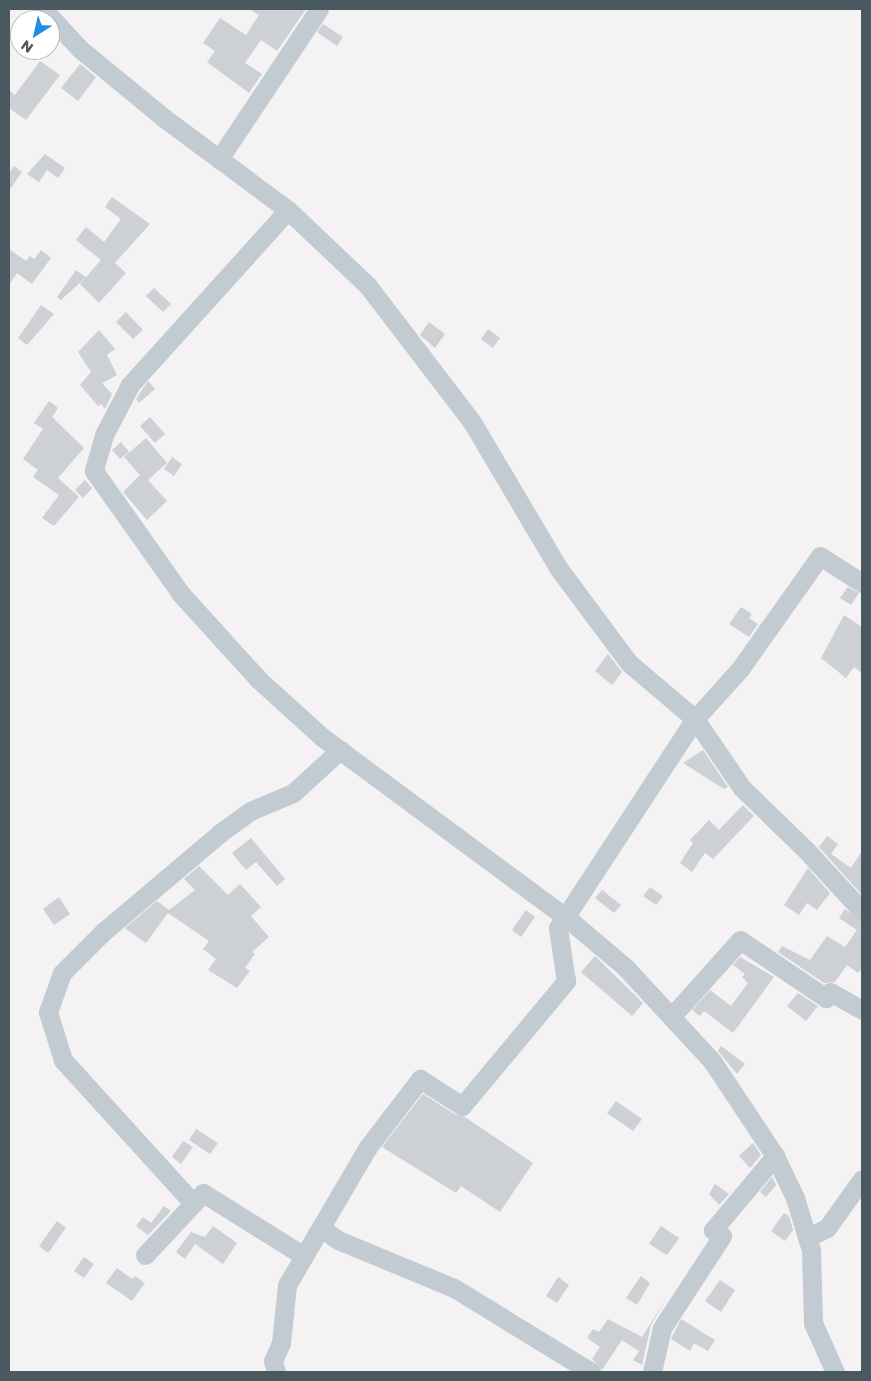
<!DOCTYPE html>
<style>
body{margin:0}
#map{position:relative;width:871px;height:1381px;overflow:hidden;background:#f4f2f3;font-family:Poppins,sans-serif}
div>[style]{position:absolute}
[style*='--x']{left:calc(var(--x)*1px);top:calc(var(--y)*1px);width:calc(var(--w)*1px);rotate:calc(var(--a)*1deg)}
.building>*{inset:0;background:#cdd0d4}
.minor>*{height:19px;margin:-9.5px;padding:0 9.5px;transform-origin:9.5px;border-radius:9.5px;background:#c1cbd1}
span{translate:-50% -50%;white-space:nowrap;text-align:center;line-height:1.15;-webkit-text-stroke:4px #fff;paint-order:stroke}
.frame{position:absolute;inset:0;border:10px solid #4a5860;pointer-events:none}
.north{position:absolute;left:10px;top:10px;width:50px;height:50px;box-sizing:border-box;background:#fff;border:1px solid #b7bcbf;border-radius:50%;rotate:215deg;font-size:14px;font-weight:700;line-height:20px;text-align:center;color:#4a5860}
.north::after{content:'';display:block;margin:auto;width:18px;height:22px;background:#1d8ee4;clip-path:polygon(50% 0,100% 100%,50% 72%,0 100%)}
</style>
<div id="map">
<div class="building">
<div style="clip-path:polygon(249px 9px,306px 9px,277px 51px,261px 40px,245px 63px,262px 74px,249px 93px,207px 62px,215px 51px,203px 43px,220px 18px,246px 35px,259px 15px)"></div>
<div style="clip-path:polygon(323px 24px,343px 37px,337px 46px,317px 32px)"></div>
<div style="clip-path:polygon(40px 61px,60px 75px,26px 120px,9px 108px,9px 90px,15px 95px)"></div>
<div style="clip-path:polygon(80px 64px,96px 77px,78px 101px,61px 88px)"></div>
<div style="clip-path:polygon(45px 154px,65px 168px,58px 178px,47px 170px,39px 182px,27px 174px)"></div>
<div style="clip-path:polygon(14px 166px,22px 172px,9px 191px,9px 173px)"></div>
<div style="clip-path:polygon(112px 197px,150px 224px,115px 263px,126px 273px,99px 303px,80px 284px,101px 260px,76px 240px,86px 227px,104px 242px,121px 219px,105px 207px)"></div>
<div style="clip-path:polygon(9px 249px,26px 261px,30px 256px,34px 259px,41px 250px,51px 258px,32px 284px,17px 273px,9px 285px)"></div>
<div style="clip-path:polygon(76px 270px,86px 277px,61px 300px,57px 297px)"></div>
<div style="clip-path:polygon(154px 288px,171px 304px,163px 312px,146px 296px)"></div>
<div style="clip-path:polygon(41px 305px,54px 314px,27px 345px,18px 338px)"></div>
<div style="clip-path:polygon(126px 312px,143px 330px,133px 339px,116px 322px)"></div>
<div style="clip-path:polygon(429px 322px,445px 334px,435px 348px,420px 335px)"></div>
<div style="clip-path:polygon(488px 329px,500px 338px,493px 348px,481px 339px)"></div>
<div style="clip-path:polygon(99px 330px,115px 349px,107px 355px,117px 375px,102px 383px,112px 394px,105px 409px,101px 404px,98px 406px,80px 385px,91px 372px,78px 352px)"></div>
<div style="clip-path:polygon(148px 381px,155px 389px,139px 403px,136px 399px)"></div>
<div style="clip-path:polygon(49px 401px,58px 408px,52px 417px,84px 448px,58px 478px,79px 497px,54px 526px,42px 518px,59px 495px,33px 477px,38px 470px,23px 459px,43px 429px,34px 423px)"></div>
<div style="clip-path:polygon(150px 417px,165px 434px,155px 443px,140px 426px)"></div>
<div style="clip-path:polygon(146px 438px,167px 463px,148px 480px,167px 501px,147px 520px,123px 492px,140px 475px,124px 457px)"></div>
<div style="clip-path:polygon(121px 442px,129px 452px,120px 459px,112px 450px)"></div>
<div style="clip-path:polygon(172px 457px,182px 464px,174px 476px,164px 469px)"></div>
<div style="clip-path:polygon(85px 480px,92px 488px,83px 498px,75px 490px)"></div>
<div style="clip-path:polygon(848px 587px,859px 593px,851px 605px,840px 598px)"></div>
<div style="clip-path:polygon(741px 607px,752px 614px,749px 618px,758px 624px,749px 637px,729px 624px)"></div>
<div style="clip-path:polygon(844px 615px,862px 627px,862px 673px,854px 667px,846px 678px,821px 658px)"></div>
<div style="clip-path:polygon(608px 654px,622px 672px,612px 685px,595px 671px)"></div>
<div style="clip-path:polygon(703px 750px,728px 787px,724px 789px,683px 763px)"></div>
<div style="clip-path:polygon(743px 805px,754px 816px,713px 859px,705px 853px,692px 872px,680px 863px,693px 843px,690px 840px,709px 820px,719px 830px)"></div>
<div style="clip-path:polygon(827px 836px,838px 844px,831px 854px,851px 868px,862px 851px,862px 895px,819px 847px)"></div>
<div style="clip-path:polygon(251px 838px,285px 879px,277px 886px,256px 862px,246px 870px,232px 853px)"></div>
<div style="clip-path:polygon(199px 866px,228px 895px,240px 884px,261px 907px,251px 916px,269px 937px,252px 952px,255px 954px,245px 968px,250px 971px,237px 988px,208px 970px,216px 959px,203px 949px,209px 941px,168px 913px,146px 943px,125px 928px,157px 901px,169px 910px,195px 890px,184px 879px)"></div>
<div style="clip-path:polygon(808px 868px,830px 893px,817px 910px,807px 903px,799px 915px,784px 905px)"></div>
<div style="clip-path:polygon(650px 887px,663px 896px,656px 905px,643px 896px)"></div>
<div style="clip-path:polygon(602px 890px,621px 905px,614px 913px,595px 898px)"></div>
<div style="clip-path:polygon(59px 897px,70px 914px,54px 925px,43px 909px)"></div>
<div style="clip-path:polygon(845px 909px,862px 922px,862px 968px,858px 973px,847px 965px,835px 982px,824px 983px,778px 952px,782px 946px,810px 960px,827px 936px,845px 947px,857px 930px,839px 918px)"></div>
<div style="clip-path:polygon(526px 910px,535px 917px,521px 937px,512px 930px)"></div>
<div style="clip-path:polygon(595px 956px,643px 1003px,632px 1016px,581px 972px)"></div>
<div style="clip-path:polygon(740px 957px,774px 977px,733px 1033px,704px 1011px,700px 1016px,692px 1010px,710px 990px,731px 1006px,748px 983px,742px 977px,745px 974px,733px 965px)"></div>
<div style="clip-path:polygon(798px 993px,818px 1006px,806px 1021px,787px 1006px)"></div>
<div style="clip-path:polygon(721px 1046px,745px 1064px,737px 1074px,718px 1051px)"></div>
<div style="clip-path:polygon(423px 1094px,456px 1115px,465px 1117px,533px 1163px,500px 1212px,461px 1186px,456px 1193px,382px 1147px)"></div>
<div style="clip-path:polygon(616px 1101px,642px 1119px,633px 1131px,607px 1113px)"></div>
<div style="clip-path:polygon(196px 1129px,218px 1143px,210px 1154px,189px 1140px)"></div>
<div style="clip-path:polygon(183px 1141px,193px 1147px,181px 1164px,172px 1157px)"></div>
<div style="clip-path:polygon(753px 1143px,761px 1155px,750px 1168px,739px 1156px)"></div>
<div style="clip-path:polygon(772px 1177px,776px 1185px,766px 1197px,760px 1192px)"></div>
<div style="clip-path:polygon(715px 1184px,729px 1194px,719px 1205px,709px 1194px)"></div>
<div style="clip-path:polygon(164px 1206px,171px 1211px,148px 1235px,136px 1226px,143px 1217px,151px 1223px)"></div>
<div style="clip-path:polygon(784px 1213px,789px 1216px,793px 1230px,785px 1241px,771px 1231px)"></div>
<div style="clip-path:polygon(57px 1221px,66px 1228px,48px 1253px,39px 1246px)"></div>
<div style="clip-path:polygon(213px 1226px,237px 1243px,223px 1264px,195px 1244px,185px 1259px,176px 1252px,191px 1232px,205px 1237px)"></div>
<div style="clip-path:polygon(661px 1226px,679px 1238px,667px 1255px,649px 1244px)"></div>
<div style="clip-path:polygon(84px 1257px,94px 1264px,84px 1278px,74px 1271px)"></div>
<div style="clip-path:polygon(117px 1268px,132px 1279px,135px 1276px,145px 1283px,132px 1301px,106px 1283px)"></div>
<div style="clip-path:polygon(641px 1276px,650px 1283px,637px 1305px,626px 1298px)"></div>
<div style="clip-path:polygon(558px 1277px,569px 1285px,557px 1303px,546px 1296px)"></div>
<div style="clip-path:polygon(720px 1280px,735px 1290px,721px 1312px,705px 1301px)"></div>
<div style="clip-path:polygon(668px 1296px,651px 1325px,642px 1365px,633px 1360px,639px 1351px,622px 1340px,602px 1370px,592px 1359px,600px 1347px,587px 1338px,593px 1329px,599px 1332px,608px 1319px,642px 1337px)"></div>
<div style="clip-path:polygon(681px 1319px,715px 1340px,708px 1351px,694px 1343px,690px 1351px,671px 1339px)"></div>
</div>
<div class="minor">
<div style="--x:43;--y:9;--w:54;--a:47.2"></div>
<div style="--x:80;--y:49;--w:109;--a:39.4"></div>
<div style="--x:164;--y:118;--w:154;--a:36.6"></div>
<div style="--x:288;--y:210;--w:110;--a:43.5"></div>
<div style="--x:368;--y:286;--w:171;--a:52.6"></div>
<div style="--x:472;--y:422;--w:171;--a:59.4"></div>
<div style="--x:559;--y:569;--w:117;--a:53.3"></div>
<div style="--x:629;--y:663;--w:87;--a:40.3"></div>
<div style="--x:695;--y:719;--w:67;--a:-48"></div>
<div style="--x:740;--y:669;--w:138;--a:-54.7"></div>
<div style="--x:820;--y:556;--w:50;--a:32.7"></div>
<div style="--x:219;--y:159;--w:180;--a:-56.3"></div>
<div style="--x:288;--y:210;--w:236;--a:132.1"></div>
<div style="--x:130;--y:385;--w:56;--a:117.5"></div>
<div style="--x:104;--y:435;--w:37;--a:106"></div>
<div style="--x:94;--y:471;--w:151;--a:54.7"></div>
<div style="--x:181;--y:594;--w:115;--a:47.8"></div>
<div style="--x:258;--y:679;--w:86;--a:42.2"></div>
<div style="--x:322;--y:737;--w:305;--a:36.5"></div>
<div style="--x:567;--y:918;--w:76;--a:40.2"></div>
<div style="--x:625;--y:967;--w:128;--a:47.2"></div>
<div style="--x:712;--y:1061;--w:114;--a:56.4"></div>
<div style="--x:775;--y:1156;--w:47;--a:64.5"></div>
<div style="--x:795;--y:1198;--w:54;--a:72.9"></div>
<div style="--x:811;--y:1250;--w:73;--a:88.4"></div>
<div style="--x:813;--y:1323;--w:54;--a:65.8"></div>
<div style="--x:671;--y:1017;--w:103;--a:-48.1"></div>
<div style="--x:740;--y:940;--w:104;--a:34"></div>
<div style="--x:826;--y:998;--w:7;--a:-56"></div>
<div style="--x:830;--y:992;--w:37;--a:29"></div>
<div style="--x:193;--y:1203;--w:193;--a:-132.3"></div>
<div style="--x:63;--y:1060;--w:50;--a:-107.4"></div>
<div style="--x:48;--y:1012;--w:41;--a:-70.3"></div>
<div style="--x:62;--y:973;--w:58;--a:-45"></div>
<div style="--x:103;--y:932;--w:153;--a:-40.2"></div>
<div style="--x:220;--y:833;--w:37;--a:-36"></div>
<div style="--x:250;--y:811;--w:47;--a:-22.7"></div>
<div style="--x:293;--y:793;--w:64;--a:-42.5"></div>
<div style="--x:321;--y:1228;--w:21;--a:35"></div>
<div style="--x:338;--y:1240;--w:126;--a:22.5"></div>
<div style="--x:454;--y:1288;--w:161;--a:31.5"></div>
<div style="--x:807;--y:1238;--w:22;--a:-27"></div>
<div style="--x:827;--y:1228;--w:60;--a:-54.5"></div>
<div style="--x:145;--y:1255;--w:85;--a:-46.9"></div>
<div style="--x:203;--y:1193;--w:119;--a:32"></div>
<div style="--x:276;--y:1372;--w:11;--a:-105"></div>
<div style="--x:273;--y:1361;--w:20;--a:-66"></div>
<div style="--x:281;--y:1343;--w:58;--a:-84.1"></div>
<div style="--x:287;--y:1285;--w:160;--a:-59.6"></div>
<div style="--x:368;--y:1147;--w:86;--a:-52.6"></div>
<div style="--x:420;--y:1079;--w:50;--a:32.7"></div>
<div style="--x:462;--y:1106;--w:163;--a:-50.2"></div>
<div style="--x:566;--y:981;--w:54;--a:-98.6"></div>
<div style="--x:558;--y:928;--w:250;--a:-56.8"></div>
<div style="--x:695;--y:719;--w:83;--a:55.7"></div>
<div style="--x:742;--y:788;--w:91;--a:44.1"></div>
<div style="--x:807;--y:851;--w:81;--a:47.5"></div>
<div style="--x:652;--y:1372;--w:45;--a:-77.2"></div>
<div style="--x:662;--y:1328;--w:110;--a:-56.9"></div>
<div style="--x:722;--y:1236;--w:11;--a:-146"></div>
<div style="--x:713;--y:1230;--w:97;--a:-50"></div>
</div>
<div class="frame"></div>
<div class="north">N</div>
</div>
